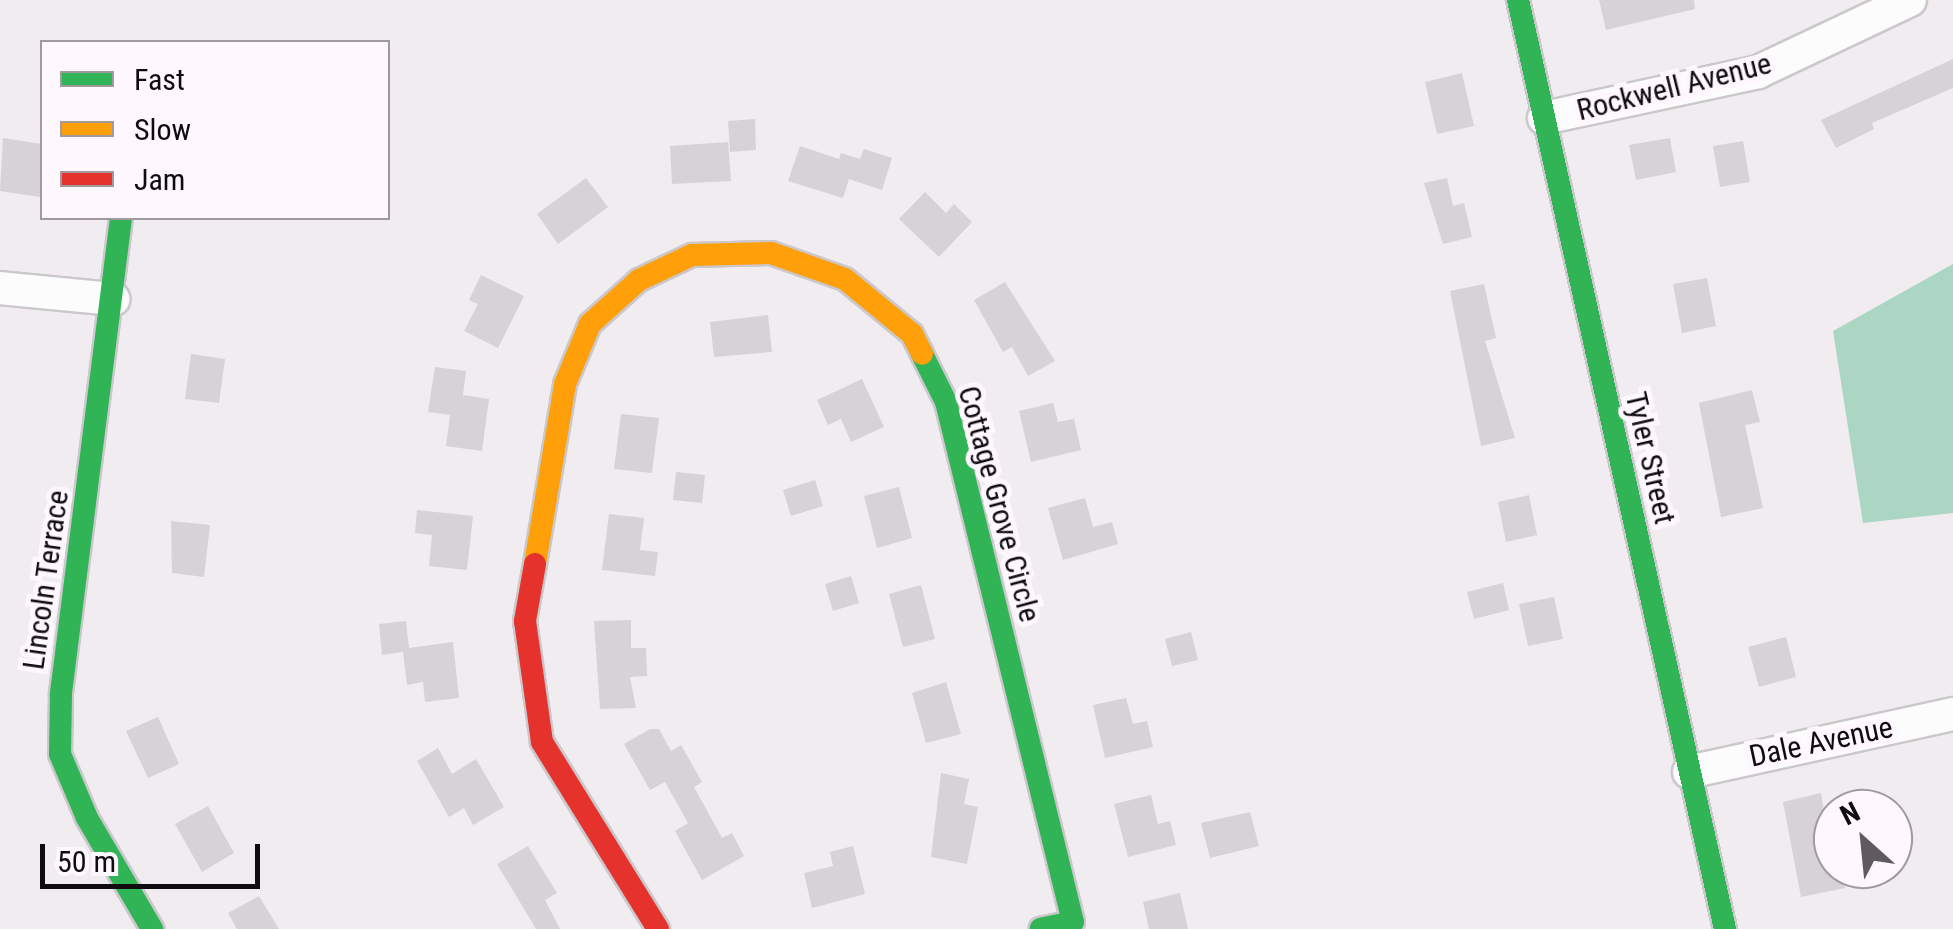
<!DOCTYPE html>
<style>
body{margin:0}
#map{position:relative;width:1953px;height:929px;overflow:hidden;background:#f0ecf0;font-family:"Roboto Condensed",sans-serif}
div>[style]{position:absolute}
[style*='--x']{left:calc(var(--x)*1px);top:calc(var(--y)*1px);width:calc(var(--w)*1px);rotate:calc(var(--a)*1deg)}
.forest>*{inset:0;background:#aad6c3}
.building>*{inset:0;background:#d6d2d6}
.roads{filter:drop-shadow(2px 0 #cbc8cc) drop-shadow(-2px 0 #cbc8cc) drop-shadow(0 2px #cbc8cc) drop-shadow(0 -2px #cbc8cc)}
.street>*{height:32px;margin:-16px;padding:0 16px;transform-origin:16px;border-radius:16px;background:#fdfcfd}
.fast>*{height:22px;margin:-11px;padding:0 11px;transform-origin:11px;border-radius:11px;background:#30b455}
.slow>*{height:22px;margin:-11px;padding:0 11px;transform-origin:11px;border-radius:11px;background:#ff9f0a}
.jam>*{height:22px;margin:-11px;padding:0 11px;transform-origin:11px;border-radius:11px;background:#e5322d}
span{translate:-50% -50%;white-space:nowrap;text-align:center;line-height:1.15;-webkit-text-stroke:10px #fef8fe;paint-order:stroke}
.street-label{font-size:30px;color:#0f0c0f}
.legend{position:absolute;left:40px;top:40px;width:350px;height:180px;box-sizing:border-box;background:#fef8fe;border:2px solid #9e9a9e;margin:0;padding:12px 18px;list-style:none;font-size:30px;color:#0f0c0f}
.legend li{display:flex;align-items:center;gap:20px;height:50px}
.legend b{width:50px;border:2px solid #9e9a9e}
.north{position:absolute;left:1813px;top:789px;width:100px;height:100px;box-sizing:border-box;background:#fef8fe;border:2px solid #9e9a9e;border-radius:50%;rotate:333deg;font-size:28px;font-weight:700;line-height:40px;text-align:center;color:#0f0c0f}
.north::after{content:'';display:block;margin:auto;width:35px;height:45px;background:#5e5a5e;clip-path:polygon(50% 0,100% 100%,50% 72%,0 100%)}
.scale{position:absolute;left:40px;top:844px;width:220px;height:45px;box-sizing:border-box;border:5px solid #0f0c0f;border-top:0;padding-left:12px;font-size:30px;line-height:35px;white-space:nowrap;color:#0f0c0f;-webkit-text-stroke:8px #fef8fe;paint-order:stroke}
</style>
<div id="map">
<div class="forest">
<div style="clip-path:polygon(1953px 264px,1953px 513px,1863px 523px,1833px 331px)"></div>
</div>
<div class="building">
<div style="clip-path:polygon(1599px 0,1694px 0,1695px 9px,1606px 30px)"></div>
<div style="clip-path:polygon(1953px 59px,1953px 88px,1872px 123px,1874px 129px,1836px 148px,1821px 120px)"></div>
<div style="clip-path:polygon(1462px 73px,1474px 126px,1437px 134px,1425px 82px)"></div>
<div style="clip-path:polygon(755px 119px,756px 150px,730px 152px,728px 121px)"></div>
<div style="clip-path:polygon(3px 138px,42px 144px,40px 197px,0 191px)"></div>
<div style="clip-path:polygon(1670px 138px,1676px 172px,1636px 180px,1629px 145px)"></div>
<div style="clip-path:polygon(1743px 141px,1750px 182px,1720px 187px,1713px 146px)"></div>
<div style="clip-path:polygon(728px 142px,731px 181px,672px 184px,670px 146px)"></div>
<div style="clip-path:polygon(800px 146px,839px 159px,841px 153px,860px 159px,864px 149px,892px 158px,882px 190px,849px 179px,843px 198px,788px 181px)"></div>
<div style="clip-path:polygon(586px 178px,608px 207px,558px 244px,537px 214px)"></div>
<div style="clip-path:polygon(1447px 178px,1453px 206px,1464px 203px,1472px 237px,1443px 244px,1424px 183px)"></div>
<div style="clip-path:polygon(925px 192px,946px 213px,954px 204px,972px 222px,939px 257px,899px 219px)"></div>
<div style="clip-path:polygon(481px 275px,524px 296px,498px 348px,464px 331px,478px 304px,469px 300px)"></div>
<div style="clip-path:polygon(1707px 278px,1716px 326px,1682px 333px,1673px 284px)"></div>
<div style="clip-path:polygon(1005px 282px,1055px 361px,1028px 376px,1012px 347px,1003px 352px,974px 300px)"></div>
<div style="clip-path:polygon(1484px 284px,1496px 338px,1485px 341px,1515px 438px,1481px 446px,1450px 291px)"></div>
<div style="clip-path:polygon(768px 315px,772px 352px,714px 357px,710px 322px)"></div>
<div style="clip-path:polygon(191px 354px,225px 359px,219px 403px,185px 399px)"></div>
<div style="clip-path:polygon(435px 367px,466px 371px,463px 395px,489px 399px,482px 451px,446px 446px,450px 415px,428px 412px)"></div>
<div style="clip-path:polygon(862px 379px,884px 427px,851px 442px,841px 419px,828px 425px,817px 400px)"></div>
<div style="clip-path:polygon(1752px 390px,1760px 422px,1745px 425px,1763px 508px,1721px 517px,1699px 403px)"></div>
<div style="clip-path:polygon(1053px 403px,1058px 422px,1074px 419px,1081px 450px,1031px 462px,1019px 411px)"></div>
<div style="clip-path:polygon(621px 414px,659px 418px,652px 473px,614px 469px)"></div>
<div style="clip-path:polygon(676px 472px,705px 475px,702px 503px,673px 500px)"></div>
<div style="clip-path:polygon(815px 480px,823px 506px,791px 516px,783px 490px)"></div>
<div style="clip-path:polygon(899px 487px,912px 538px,877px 548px,864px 496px)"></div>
<div style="clip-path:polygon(1529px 495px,1537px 535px,1506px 542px,1498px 502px)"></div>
<div style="clip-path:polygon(1085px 498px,1093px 527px,1112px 522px,1118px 544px,1063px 560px,1048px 508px)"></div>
<div style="clip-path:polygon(417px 510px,473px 516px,467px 570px,429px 566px,432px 535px,415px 533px)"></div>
<div style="clip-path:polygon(609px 514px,644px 518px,640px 550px,658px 552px,655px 576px,602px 570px)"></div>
<div style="clip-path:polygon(171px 521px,210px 525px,204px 577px,172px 573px)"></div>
<div style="clip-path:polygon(851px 576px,859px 603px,833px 611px,825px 584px)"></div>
<div style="clip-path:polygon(1503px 583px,1509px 610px,1474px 619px,1467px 592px)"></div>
<div style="clip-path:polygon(921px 585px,935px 639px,903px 647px,889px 594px)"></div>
<div style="clip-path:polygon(1554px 597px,1563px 639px,1528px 646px,1519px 604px)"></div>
<div style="clip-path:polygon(631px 620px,631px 648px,646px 648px,647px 676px,630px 677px,636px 708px,600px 709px,594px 621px)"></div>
<div style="clip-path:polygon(406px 621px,409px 648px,453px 642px,459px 698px,425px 702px,423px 682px,407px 685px,403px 652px,382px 655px,379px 624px)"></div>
<div style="clip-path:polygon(1191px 632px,1198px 660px,1172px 666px,1165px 639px)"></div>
<div style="clip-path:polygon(1786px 637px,1796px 677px,1759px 687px,1748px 647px)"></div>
<div style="clip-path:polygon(946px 682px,961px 734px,926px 743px,912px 693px)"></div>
<div style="clip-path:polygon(1126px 698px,1133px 724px,1147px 721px,1153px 747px,1105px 758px,1093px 705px)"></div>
<div style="clip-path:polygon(158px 717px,179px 764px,148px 778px,126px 731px)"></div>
<div style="clip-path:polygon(650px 729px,659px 729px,671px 751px,681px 745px,702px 782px,694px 787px,722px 838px,732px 833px,744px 856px,702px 880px,675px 831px,688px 823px,665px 782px,650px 790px,624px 744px)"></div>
<div style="clip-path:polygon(438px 748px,452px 774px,476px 759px,504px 807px,473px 825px,464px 808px,449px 817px,417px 761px)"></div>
<div style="clip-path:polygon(941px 773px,969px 779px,964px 804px,978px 807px,967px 864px,931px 857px)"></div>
<div style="clip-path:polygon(1821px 793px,1833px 869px,1840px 869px,1845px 888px,1801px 897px,1783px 802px)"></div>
<div style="clip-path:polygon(1151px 795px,1158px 824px,1170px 821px,1176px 845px,1128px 857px,1114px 804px)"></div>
<div style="clip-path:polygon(208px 806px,234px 853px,202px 872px,175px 824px)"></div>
<div style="clip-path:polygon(1250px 812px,1259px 846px,1210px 858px,1201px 823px)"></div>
<div style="clip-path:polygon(528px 846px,557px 893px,545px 900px,560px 929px,536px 929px,497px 864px)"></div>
<div style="clip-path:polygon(853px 846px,865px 894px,812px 908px,804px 873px,833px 866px,830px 852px)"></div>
<div style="clip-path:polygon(1180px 893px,1188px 929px,1149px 929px,1143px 902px)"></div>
<div style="clip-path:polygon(259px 896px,279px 929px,237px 929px,228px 913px)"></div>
</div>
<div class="roads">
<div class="street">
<div style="--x:1544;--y:118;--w:219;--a:-12.1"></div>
<div style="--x:1758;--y:72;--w:168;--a:-25.3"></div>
<div style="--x:0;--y:288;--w:114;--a:5.6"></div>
<div style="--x:1689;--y:772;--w:270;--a:-12.4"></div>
</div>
<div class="fast">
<div style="--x:1518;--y:0;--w:952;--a:77.44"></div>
<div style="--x:121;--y:218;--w:481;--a:97.2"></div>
<div style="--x:61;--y:695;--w:59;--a:91"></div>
<div style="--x:60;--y:754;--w:69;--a:67.1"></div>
<div style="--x:87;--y:818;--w:129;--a:59.6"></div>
<div style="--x:922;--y:354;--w:54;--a:63.4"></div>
<div style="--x:946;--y:402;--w:535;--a:76.28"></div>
<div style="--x:1073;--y:922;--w:33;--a:168"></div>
</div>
<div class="slow">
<div style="--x:535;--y:564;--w:182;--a:-80.5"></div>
<div style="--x:565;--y:384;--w:65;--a:-67.4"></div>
<div style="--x:590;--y:324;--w:66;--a:-41.9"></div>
<div style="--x:639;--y:280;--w:59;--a:-25.3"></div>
<div style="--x:692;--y:255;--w:79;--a:-1.5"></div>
<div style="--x:771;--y:253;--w:78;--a:19.4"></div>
<div style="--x:845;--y:279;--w:87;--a:39.4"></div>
<div style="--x:912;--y:334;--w:22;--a:63"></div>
</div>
<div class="jam">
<div style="--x:535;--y:564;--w:58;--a:100"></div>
<div style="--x:525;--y:621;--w:122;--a:82"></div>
<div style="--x:542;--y:742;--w:220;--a:58.2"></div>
</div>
</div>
<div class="street-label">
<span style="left:1674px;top:87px;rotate:-14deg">Rockwell Avenue</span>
<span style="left:1650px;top:458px;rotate:77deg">Tyler Street</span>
<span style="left:999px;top:504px;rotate:75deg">Cottage Grove Circle</span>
<span style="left:46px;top:580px;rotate:-82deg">Lincoln Terrace</span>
<span style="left:1821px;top:742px;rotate:-12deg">Dale Avenue</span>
</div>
<ul class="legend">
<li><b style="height:12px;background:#30b455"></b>Fast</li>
<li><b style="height:12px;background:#ff9f0a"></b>Slow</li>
<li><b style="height:12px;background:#e5322d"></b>Jam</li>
</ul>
<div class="north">N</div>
<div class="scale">50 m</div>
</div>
